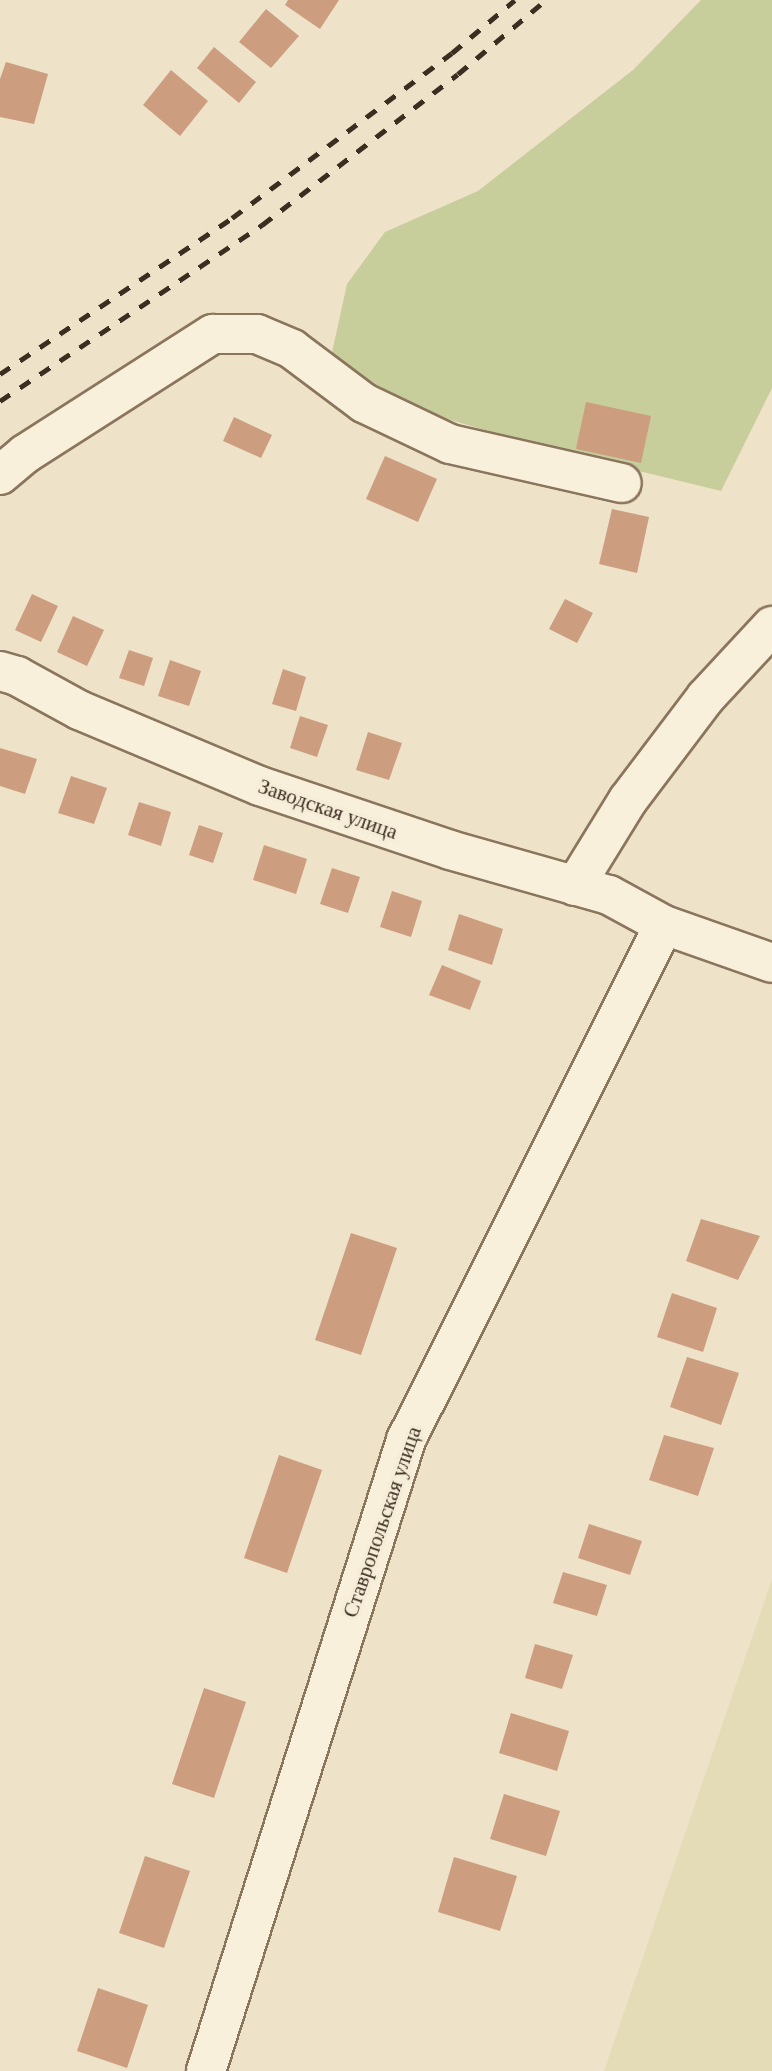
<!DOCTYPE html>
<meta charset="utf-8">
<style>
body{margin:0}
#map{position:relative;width:772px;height:2071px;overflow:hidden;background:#eee2c8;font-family:"Times New Roman",serif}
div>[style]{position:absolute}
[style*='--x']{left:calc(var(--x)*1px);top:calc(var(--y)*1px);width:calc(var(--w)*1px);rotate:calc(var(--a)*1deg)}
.farmland>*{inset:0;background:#e4dcb6}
.green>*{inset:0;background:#c8cd9c}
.building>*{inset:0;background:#cc9e7f}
.roads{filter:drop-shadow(2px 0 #8a755d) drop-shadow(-2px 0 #8a755d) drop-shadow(0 2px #8a755d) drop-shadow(0 -2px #8a755d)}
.minor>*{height:38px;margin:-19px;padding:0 19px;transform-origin:19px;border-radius:19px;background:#f9f0dc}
.rail>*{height:5px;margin-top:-2.5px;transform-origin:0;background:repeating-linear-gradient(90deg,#3b2d20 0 12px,transparent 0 24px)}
span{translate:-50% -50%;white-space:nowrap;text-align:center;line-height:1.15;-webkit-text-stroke:7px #f6edd8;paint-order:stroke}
.street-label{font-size:21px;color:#3b2d20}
</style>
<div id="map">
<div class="farmland">
<div style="clip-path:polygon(772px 1579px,772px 2071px,604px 2071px)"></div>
</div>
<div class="green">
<div style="clip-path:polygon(701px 0,772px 0,772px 388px,721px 491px,537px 446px,418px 410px,331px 357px,347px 284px,385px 232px,478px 191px,633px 70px)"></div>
</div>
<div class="building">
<div style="clip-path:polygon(288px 0,339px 0,320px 29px,285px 5px)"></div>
<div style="clip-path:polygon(266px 9px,299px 36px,271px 68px,239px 42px)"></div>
<div style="clip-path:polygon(214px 47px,256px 82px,239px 103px,197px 68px)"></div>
<div style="clip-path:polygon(6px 62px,48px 74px,34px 124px,0 117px,0 79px)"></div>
<div style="clip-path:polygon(171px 70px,208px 101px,180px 136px,143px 105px)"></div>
<div style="clip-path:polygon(586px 402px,651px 416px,641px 463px,576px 449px)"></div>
<div style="clip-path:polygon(234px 417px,272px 435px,261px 458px,223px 441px)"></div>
<div style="clip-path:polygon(385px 456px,437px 479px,418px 522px,366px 499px)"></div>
<div style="clip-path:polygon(612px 509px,649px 517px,637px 573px,599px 564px)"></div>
<div style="clip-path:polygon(32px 594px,58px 606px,41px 642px,15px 630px)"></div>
<div style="clip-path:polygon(565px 599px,593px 613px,577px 643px,549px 629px)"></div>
<div style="clip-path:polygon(73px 616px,104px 630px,87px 666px,57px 652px)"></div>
<div style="clip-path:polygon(129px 650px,153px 658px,144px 686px,119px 678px)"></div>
<div style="clip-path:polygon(170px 660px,201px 671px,189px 706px,158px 696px)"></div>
<div style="clip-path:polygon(283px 669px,306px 677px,296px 711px,272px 704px)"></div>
<div style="clip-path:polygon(300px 716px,328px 725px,317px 757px,290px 748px)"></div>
<div style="clip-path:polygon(368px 732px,402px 743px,389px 780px,356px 770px)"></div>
<div style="clip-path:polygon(0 748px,37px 759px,25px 794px,0 786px)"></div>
<div style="clip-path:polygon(71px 776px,107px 788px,94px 824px,58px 813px)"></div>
<div style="clip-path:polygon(139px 802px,171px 812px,161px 846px,128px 835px)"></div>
<div style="clip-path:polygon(199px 825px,223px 833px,213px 863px,189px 855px)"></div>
<div style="clip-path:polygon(264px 845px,307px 859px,296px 894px,253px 880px)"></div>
<div style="clip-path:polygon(332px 868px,360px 877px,348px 913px,320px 904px)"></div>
<div style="clip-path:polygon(392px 891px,422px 901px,411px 937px,380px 927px)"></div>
<div style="clip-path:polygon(459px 914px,503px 929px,492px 965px,448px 950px)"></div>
<div style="clip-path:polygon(442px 965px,481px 981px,470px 1010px,429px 995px)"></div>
<div style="clip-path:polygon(701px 1219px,760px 1236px,738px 1280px,686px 1261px)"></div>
<div style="clip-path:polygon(351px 1233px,397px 1248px,361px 1355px,315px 1340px)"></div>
<div style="clip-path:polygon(672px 1293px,717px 1308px,703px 1352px,657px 1337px)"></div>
<div style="clip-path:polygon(687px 1357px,739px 1373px,721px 1425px,670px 1407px)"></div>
<div style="clip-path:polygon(664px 1435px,714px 1448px,698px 1496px,649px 1480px)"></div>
<div style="clip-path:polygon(279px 1455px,322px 1470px,287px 1573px,244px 1558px)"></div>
<div style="clip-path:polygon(589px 1524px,642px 1541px,630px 1575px,578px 1558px)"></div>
<div style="clip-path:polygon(563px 1572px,607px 1585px,597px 1616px,553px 1603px)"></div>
<div style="clip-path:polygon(535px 1644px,573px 1655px,562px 1689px,525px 1678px)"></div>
<div style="clip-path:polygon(204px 1688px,246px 1702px,214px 1798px,172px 1784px)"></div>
<div style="clip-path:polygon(511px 1713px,569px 1731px,557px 1771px,499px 1753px)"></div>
<div style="clip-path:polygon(504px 1794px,560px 1811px,546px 1856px,490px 1839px)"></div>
<div style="clip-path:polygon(145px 1856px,190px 1871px,164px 1948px,119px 1933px)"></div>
<div style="clip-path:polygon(454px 1857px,517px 1876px,500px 1931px,438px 1912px)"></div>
<div style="clip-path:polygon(98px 1988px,148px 2005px,127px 2068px,77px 2051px)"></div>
</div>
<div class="roads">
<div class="minor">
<div style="--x:0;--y:475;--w:33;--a:-40"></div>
<div style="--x:25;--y:454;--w:223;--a:-32.6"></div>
<div style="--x:213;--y:334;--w:44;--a:0"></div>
<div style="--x:257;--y:334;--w:38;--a:23"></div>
<div style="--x:292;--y:349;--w:90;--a:36.9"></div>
<div style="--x:364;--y:403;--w:95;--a:25.5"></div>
<div style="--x:450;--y:444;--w:176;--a:12.8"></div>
<div style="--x:0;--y:671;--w:18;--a:16"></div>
<div style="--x:17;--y:676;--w:71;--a:28.7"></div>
<div style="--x:79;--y:710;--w:196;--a:22.8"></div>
<div style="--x:260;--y:786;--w:200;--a:18.6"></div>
<div style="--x:450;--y:850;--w:165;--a:15.8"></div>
<div style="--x:609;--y:895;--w:63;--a:28.6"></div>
<div style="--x:664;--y:925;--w:114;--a:19.4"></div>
<div style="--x:575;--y:886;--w:101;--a:-58.4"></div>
<div style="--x:628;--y:800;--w:129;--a:-52.9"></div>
<div style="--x:706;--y:697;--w:97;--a:-47.1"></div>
<div style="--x:206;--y:2071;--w:662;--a:-72.41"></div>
<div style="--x:406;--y:1440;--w:576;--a:-63.39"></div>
</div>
</div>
<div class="rail">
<div style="--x:0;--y:374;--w:280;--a:-33.9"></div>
<div style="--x:232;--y:218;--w:275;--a:-36.9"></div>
<div style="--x:452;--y:53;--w:82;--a:-40.1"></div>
<div style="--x:0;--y:401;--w:316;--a:-33.9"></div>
<div style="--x:262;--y:225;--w:247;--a:-37.6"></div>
<div style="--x:458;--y:74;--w:115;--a:-40.1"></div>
</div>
<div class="street-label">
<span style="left:328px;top:809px;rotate:19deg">Заводская улица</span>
<span style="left:382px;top:1522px;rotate:-71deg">Ставропольская улица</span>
</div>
</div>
